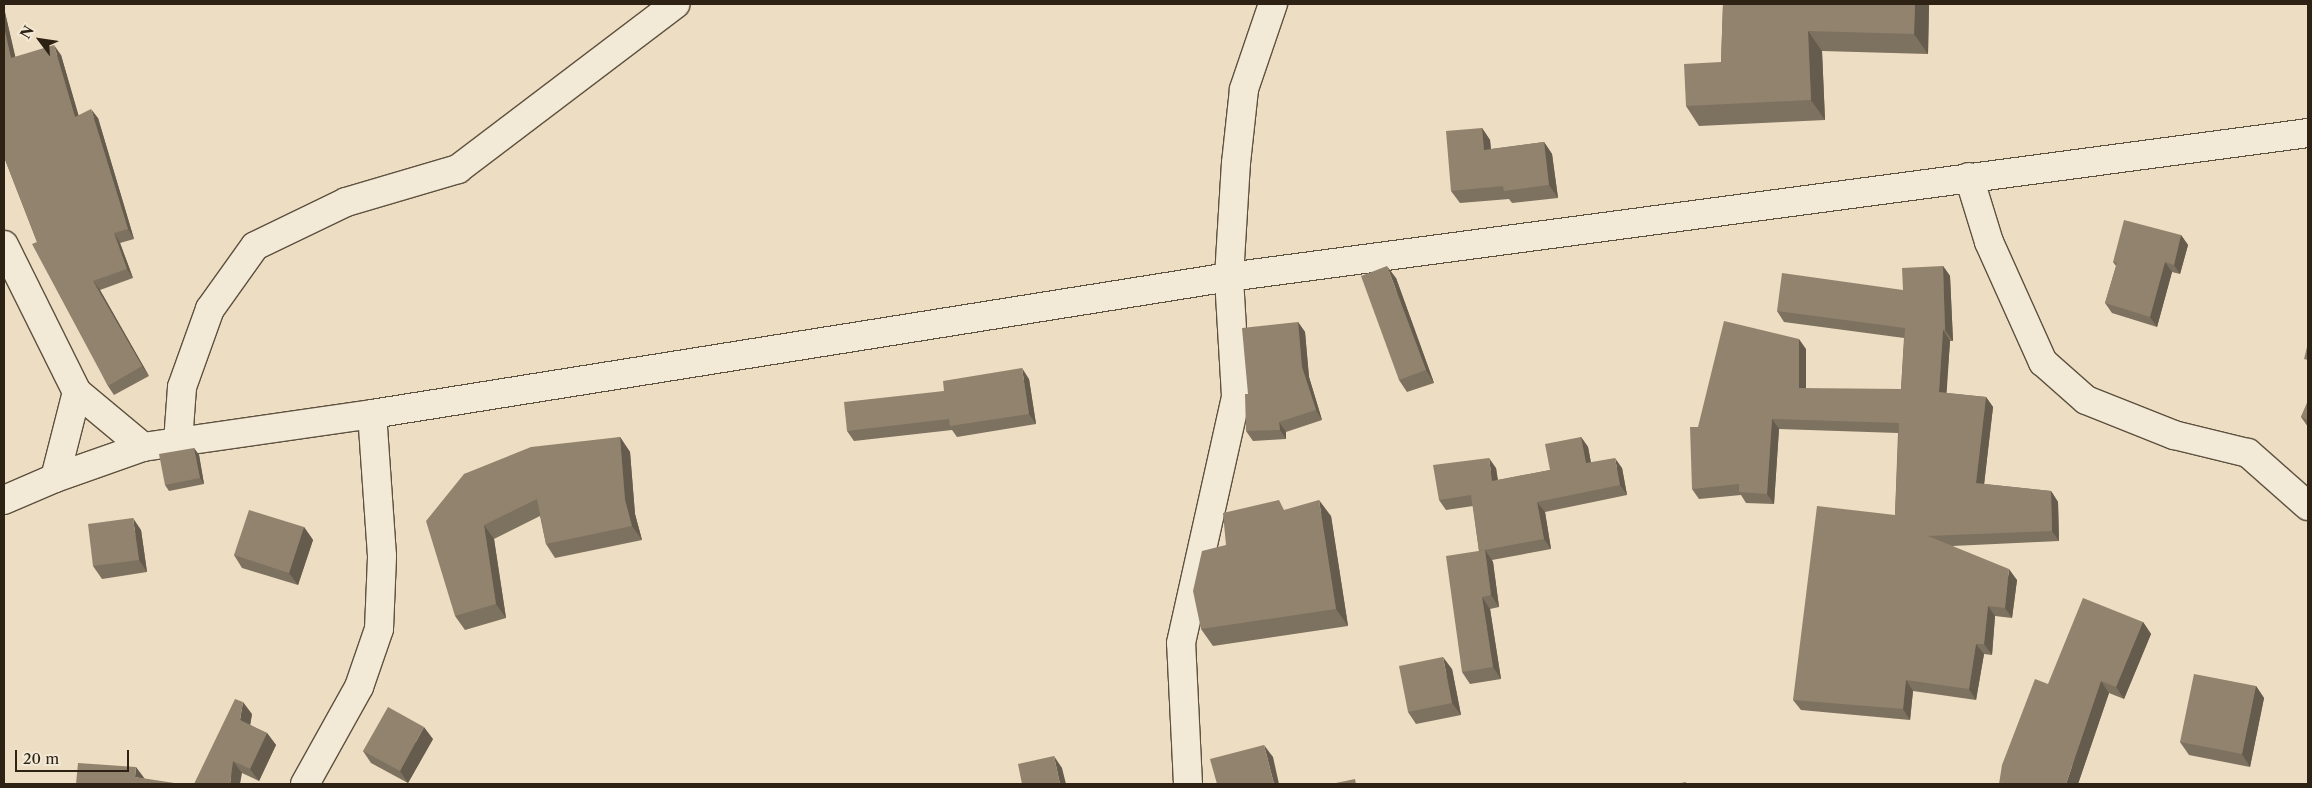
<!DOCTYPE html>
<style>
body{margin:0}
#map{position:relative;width:2312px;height:788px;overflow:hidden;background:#edddc2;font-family:"Libre Caslon Text",serif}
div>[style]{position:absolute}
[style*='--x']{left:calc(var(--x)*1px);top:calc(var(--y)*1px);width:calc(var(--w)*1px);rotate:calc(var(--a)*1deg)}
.roads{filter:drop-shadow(1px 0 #5d513f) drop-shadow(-1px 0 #5d513f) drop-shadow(0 1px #5d513f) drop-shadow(0 -1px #5d513f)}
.minor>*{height:28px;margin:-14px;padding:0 14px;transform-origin:14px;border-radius:14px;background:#f3e9d7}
.wall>*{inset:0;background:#7d715f}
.shaded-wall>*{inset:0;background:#665c4d}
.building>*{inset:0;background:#91836e}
span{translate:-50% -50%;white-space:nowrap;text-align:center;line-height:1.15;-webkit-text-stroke:4.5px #f3e9d7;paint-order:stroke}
.frame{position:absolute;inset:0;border:5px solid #2d2213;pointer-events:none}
.north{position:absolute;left:15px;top:15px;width:50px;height:50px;-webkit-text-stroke:4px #f3e9d7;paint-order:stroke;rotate:301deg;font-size:14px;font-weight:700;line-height:20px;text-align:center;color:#2d2213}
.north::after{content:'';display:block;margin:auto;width:18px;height:22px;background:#2d2213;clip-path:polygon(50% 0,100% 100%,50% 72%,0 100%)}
.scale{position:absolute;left:15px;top:750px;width:114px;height:22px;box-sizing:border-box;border:2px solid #2d2213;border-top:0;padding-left:6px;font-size:15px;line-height:18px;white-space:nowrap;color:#2d2213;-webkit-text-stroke:4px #f3e9d7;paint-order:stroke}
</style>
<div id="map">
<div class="roads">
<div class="minor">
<div style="--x:1969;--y:177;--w:68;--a:72.9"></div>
<div style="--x:1989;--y:242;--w:132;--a:65.8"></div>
<div style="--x:2043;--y:362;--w:57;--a:41.5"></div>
<div style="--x:2086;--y:400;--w:95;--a:21.7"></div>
<div style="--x:2174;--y:435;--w:76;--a:13.7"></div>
<div style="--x:2248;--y:453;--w:80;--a:41.5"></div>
<div style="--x:4;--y:245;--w:164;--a:63.6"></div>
<div style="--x:77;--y:392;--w:86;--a:39.8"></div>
<div style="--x:178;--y:442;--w:55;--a:-85.8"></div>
<div style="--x:182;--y:387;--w:83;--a:-70.3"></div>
<div style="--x:210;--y:309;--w:77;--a:-54.5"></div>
<div style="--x:255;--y:246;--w:101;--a:-25.8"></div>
<div style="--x:346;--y:202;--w:117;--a:-16.4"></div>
<div style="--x:458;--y:169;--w:273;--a:-37.2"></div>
<div style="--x:55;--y:478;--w:89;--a:-75.7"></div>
<div style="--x:4;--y:500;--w:56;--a:-23.3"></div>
<div style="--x:55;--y:478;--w:93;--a:-19.4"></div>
<div style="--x:143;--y:447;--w:231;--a:-8.2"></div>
<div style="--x:372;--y:414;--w:868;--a:-9.08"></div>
<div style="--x:1229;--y:277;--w:1089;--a:-7.6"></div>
<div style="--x:305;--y:784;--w:111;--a:-60.9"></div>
<div style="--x:359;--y:687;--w:61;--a:-71"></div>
<div style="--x:379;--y:629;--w:73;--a:-87.6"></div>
<div style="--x:382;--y:556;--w:142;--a:-94"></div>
<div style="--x:1188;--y:784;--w:141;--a:-92.8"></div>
<div style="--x:1181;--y:643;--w:253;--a:-77.4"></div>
<div style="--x:1236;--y:396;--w:119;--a:-93.4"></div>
<div style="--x:1229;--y:277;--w:114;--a:-86.5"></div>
<div style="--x:1236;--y:163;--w:74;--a:-83.8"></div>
<div style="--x:1244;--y:89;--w:90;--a:-71.2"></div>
</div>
</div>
<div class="wall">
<div style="clip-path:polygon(1723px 4px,1929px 4px,1928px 54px,1822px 51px,1825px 120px,1699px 126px,1686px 106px,1721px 62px)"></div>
<div style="clip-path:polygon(4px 8px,15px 57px,61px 55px,78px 115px,98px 118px,134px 239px,120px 243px,133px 278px,100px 290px,149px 376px,114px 395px,108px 386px,37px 242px,4px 157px)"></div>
<div style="clip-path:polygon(1482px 128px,1490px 140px,1491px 149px,1544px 142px,1552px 154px,1558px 198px,1512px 203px,1509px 199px,1460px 203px,1451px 191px)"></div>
<div style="clip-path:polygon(2181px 235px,2188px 245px,2180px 274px,2172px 272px,2157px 327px,2112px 313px,2105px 303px,2116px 266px,2113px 262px)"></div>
<div style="clip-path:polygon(1943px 266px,1950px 276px,1953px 341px,1950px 341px,1946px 393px,1986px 397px,1993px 407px,1984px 484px,2051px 491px,2058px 502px,2059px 541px,1952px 546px,2017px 580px,2012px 618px,1995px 616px,1992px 655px,1984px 654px,1976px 700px,1913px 691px,1910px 720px,1801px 710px,1793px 700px,1895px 515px,1898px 433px,1779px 429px,1774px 504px,1746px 503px,1741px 495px,1699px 499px,1692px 489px,1698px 427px,1806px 349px,1806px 389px,1901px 389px,1904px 338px,1784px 322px,1777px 311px,1903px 290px)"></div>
<div style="clip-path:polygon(1396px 278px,1434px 383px,1407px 392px,1399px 380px)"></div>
<div style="clip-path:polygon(1298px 322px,1305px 332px,1309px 377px,1322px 420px,1286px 432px,1286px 439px,1253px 441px,1246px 431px,1248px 394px)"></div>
<div style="clip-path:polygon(1029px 379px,1036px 424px,957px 437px,952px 430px,854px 441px,847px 431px,944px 391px)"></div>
<div style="clip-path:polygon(2308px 401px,2308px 427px,2301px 417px)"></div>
<div style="clip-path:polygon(620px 437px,630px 452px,635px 514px,642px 540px,555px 558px,546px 544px,540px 516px,494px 539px,506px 618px,465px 630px,455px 616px,464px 474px)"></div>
<div style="clip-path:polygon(1581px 437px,1588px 447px,1591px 463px,1622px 468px,1627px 495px,1545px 512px,1551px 549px,1492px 560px,1493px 562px,1499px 607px,1490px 609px,1501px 679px,1470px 684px,1462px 672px,1479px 551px,1473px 506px,1446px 510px,1439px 500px,1496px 468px,1498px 480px,1550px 470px)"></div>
<div style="clip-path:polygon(194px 448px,199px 455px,204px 484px,169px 491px,165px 485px)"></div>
<div style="clip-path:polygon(1286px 510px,1331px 516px,1348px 626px,1213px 646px,1201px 629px,1226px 545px)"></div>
<div style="clip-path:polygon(304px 527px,313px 540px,298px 585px,242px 568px,234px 555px)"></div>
<div style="clip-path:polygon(141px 530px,147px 572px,102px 579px,93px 566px)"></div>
<div style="clip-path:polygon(2143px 622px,2151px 634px,2124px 699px,2109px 693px,2078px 784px,2048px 684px)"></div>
<div style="clip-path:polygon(1452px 669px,1461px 715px,1416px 724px,1408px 712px)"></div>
<div style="clip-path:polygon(2256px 686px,2264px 698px,2250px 767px,2189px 755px,2180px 742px)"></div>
<div style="clip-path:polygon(252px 714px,250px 725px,267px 733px,276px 745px,259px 781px,242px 773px,194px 784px)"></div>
<div style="clip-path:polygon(433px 739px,408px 783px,371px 763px,363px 751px)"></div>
</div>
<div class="shaded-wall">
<div style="clip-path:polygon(1915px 4px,1929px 4px,1928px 54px,1914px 34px)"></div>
<div style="clip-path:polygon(4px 8px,18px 68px,11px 58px,4px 27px)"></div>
<div style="clip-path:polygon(1808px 31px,1822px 51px,1825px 120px,1811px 100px)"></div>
<div style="clip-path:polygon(54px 45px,61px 55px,82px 127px,75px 117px)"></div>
<div style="clip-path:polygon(91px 109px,98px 118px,134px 239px,128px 229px)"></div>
<div style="clip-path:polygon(1482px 128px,1490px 140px,1492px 163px,1484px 150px)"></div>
<div style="clip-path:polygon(1544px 142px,1552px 154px,1558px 198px,1549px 185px)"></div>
<div style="clip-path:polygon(114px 233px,120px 243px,133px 278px,127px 269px)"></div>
<div style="clip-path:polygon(2181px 235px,2188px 245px,2180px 274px,2174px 265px)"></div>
<div style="clip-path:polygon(2165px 262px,2172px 272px,2157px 327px,2150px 317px)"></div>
<div style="clip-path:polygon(1387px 266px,1396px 278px,1434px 383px,1426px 370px)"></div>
<div style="clip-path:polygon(1943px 266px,1950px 276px,1953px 341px,1945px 330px)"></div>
<div style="clip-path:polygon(93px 281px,100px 290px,149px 376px,142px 366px)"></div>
<div style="clip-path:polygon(1298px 322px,1305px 332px,1309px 377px,1322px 420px,1316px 410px,1302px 367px)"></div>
<div style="clip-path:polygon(1943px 330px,1950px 341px,1946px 402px,1939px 392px)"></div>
<div style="clip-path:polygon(1799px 339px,1806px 349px,1806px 399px,1799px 388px)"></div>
<div style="clip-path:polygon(1022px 368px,1029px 379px,1036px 424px,1029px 414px)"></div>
<div style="clip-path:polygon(1986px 397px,1993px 407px,1983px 494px,1976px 483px)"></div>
<div style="clip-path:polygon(1772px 419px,1779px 429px,1774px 504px,1767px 494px)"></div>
<div style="clip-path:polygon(1279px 422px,1286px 432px,1286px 439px,1280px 430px)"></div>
<div style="clip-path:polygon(620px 437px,630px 452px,635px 514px,642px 540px,632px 526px,625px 500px)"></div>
<div style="clip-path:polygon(1581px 437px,1588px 447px,1593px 474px,1586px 463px)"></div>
<div style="clip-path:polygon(194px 448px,199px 455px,204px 484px,200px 478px)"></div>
<div style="clip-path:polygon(1489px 458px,1496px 468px,1499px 491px,1492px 481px)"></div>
<div style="clip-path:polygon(1615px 458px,1622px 468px,1627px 495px,1620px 485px)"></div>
<div style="clip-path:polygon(2051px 491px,2058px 502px,2059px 541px,2052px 531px)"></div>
<div style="clip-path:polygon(1319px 500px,1331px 516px,1348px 626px,1336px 609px)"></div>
<div style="clip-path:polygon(1537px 502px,1545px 512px,1551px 549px,1544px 539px)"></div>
<div style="clip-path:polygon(133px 518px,141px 530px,147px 572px,139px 560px)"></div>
<div style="clip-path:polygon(484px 525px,494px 539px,506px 618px,496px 604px)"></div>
<div style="clip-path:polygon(304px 527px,313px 540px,298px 585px,289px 573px)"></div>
<div style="clip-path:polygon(1485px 550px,1493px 562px,1499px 607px,1491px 595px)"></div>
<div style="clip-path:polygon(2009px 569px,2017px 580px,2012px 618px,2005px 608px)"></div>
<div style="clip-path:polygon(1482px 597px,1490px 609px,1501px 679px,1493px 667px)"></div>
<div style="clip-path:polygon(1988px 606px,1995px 616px,1992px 655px,1984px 644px)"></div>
<div style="clip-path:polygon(2143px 622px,2151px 634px,2124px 699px,2116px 687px)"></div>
<div style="clip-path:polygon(1976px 644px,1984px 654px,1976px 700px,1969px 689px)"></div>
<div style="clip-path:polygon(1443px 657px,1452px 669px,1461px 715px,1452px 703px)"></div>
<div style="clip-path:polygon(1906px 680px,1913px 691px,1910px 720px,1903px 709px)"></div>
<div style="clip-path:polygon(2101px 681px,2109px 693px,2078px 784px,2066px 784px)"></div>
<div style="clip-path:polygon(2256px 686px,2264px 698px,2250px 767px,2242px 754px)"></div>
<div style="clip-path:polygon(243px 702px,252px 714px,249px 732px,240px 720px)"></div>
<div style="clip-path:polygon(424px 727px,433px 739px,408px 783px,400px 771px)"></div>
<div style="clip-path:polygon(267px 733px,276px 745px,259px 781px,250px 769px)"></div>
<div style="clip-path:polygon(1264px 745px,1273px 757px,1279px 784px,1274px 784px)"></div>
<div style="clip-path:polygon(1054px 756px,1062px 768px,1066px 784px,1060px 784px)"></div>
<div style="clip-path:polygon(233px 761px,242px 773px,240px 784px,230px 784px)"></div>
<div style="clip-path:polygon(136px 767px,145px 779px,135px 777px)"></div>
</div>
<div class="building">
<div style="clip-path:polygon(1723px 4px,1915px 4px,1914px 34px,1808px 31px,1811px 100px,1686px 106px,1684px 64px,1721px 62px)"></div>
<div style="clip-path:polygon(4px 27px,11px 58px,54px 45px,75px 117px,91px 109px,128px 229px,114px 233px,127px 269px,93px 281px,142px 366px,108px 386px,32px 244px,37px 242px,4px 157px)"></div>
<div style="clip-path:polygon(1482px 128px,1484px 150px,1544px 142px,1549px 185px,1504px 191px,1503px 186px,1451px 191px,1446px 131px)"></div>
<div style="clip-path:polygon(2124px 220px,2181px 235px,2174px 265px,2165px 262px,2150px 317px,2105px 303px,2117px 263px,2113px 262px)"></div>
<div style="clip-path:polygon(1387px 266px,1426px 370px,1399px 380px,1361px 276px)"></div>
<div style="clip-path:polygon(1943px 266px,1945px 330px,1943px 330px,1939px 392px,1986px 397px,1976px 483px,2051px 491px,2052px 531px,1928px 536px,2009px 569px,2005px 608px,1988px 606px,1984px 644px,1976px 644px,1969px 689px,1906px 680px,1903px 709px,1793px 700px,1817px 506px,1895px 515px,1899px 423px,1772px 419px,1767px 494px,1739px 492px,1739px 484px,1692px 489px,1690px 427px,1698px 427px,1724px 321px,1799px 339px,1799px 388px,1901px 389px,1905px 328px,1777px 311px,1782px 273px,1903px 290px,1902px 268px)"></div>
<div style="clip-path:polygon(1298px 322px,1302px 367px,1316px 410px,1279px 422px,1280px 430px,1246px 431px,1245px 394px,1248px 394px,1242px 328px)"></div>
<div style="clip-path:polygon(2308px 343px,2308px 360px,2304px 359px)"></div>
<div style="clip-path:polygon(1022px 368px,1029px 414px,950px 426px,949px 419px,847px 431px,844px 402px,944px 391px,943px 381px)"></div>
<div style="clip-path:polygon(2308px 401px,2308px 420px,2301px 417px)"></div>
<div style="clip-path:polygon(620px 437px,625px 500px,632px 526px,546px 544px,537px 499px,484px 525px,496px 604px,455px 616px,426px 521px,464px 474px,531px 447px)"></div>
<div style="clip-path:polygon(1581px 437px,1586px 463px,1615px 458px,1620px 485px,1537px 502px,1544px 539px,1479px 551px,1471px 495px,1439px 500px,1433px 465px,1489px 458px,1492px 481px,1550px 470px,1545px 444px)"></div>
<div style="clip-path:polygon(194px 448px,200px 478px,165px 485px,159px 454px)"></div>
<div style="clip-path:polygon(1279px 500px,1284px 510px,1319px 500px,1336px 609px,1201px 629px,1193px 591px,1202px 551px,1226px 545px,1223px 513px)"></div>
<div style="clip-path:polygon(249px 510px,304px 527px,289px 573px,234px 555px)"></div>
<div style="clip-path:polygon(133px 518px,139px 560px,93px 566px,88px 524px)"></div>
<div style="clip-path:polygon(1485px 550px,1491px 595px,1482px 597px,1493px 667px,1462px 672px,1446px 556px)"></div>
<div style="clip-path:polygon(2083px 598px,2143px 622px,2116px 687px,2101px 681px,2066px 784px,1999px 784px,2002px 765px,2035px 679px,2048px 684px)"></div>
<div style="clip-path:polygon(1443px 657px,1452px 703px,1408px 712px,1399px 666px)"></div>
<div style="clip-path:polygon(2194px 674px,2256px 686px,2242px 754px,2180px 742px)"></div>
<div style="clip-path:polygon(235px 699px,243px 702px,240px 720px,267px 733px,250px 769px,233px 761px,230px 784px,194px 784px)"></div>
<div style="clip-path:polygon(388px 707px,424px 727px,400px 771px,363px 751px)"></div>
<div style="clip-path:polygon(1264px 745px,1274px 784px,1217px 784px,1210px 759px)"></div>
<div style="clip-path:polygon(1054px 756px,1060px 784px,1022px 784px,1018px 764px)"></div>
<div style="clip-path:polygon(78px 763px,136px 767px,135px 777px,181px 784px,76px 784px)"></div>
<div style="clip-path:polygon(1355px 779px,1356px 784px,1331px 784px)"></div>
<div style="clip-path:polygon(1686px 782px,1686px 784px,1675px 784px)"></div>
</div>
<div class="frame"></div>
<div class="north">N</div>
<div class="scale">20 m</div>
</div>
